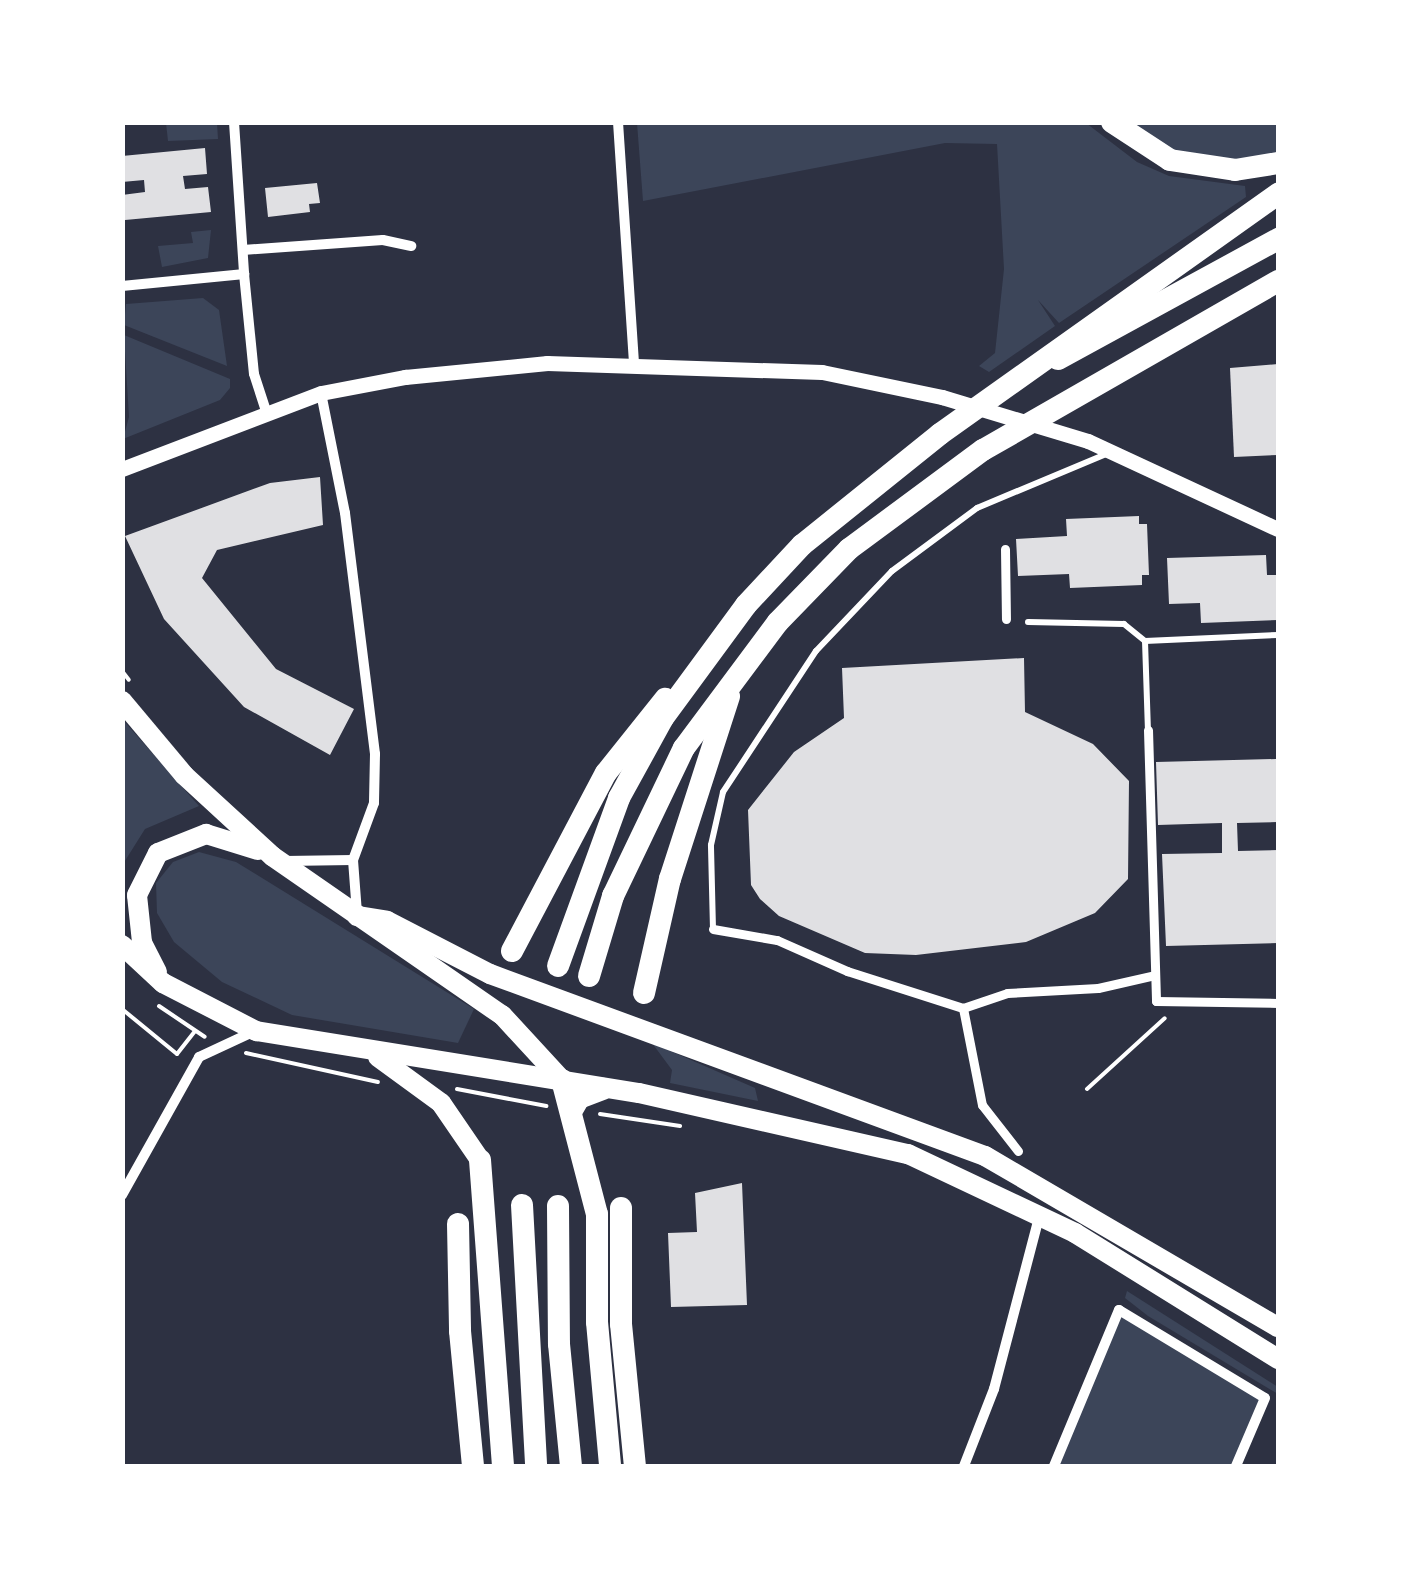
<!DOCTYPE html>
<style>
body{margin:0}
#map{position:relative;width:1401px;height:1589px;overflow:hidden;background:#2d3142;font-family:"PT Sans",sans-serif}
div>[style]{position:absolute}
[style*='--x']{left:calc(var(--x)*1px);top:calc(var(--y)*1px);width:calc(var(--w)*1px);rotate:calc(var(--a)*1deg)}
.green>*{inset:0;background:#3c4559}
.building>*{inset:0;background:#e0e0e3}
.path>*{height:4px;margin:-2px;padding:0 2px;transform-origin:2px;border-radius:2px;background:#fff}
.service>*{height:6px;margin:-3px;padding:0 3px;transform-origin:3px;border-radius:3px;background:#fff}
.pedestrian>*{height:9px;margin:-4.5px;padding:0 4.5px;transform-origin:4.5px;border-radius:4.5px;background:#fff}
.minor>*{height:10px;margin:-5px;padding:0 5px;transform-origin:5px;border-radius:5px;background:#fff}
.tertiary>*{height:15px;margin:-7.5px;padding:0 7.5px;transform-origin:7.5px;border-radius:7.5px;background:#fff}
.trunk>*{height:20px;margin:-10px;padding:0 10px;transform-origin:10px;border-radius:10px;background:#fff}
.motorway>*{height:22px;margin:-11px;padding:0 11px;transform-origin:11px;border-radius:11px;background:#fff}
span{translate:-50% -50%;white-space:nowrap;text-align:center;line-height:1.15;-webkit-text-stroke:9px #fff;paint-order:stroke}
.frame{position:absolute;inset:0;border:125px solid #fff;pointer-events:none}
</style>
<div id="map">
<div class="green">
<div style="clip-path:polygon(166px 123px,217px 123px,218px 139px,168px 141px)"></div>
<div style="clip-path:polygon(637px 123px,1086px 123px,1137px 162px,1169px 176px,1245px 186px,1246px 197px,1059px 323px,1038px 300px,1055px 326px,989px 372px,979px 366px,995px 353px,1004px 269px,997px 144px,945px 143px,643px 201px)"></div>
<div style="clip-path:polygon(1125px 123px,1278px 123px,1278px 158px,1237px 166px,1185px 156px)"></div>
<div style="clip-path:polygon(211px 230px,208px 258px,162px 267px,158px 246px,193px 243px,191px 232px)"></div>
<div style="clip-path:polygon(203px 298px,219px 310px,227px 366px,124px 325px,126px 304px)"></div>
<div style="clip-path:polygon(124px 335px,230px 379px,230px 388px,220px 400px,123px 439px,129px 417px)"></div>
<div style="clip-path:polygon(123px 720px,199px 806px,145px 829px,123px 864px)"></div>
<div style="clip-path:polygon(199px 852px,236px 862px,474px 1009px,458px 1043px,292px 1015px,222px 982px,174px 942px,157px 913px,156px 883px,173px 862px)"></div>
<div style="clip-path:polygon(652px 1043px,755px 1088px,758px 1101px,670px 1083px,672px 1070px)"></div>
<div style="clip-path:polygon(1127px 1291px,1278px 1387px,1278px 1394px,1148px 1316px,1125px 1298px)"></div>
<div style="clip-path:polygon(1119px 1310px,1265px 1398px,1236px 1466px,1054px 1466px)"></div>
</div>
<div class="building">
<div style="clip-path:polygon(205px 148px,207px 174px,183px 176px,185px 189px,208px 187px,211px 212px,125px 220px,122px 195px,145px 192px,144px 180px,122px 182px,122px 156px)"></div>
<div style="clip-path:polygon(317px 183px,320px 203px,309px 204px,310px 212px,268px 217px,265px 188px)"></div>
<div style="clip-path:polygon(1278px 364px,1278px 455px,1234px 457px,1230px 368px)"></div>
<div style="clip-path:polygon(320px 477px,323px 525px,217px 550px,202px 578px,276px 669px,354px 709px,330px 755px,244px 707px,164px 619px,125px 536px,270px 483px)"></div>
<div style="clip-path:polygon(1139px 516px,1139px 524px,1147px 524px,1149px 575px,1142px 575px,1142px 585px,1070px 588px,1069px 574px,1018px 576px,1016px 539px,1067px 536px,1066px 519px)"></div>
<div style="clip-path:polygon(1266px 555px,1267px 575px,1278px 575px,1278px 620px,1201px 623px,1200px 603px,1169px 604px,1167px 558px)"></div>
<div style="clip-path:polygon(1024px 658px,1025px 712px,1093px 744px,1129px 781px,1128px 879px,1095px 913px,1026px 942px,916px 955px,865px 953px,779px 916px,760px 899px,751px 885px,748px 810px,794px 752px,844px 718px,842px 668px)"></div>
<div style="clip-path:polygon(1276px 759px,1277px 822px,1237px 823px,1238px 851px,1278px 850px,1278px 943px,1166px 946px,1162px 854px,1222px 853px,1222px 823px,1158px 825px,1156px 762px)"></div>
<div style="clip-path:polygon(742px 1183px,747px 1305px,671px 1307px,668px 1233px,697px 1232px,695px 1193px)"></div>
</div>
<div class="path">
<div style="--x:122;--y:671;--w:11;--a:52"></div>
<div style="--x:159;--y:1006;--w:55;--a:34"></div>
<div style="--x:122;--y:1009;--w:71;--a:39.3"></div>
<div style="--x:177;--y:1054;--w:29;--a:-52"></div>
<div style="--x:246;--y:1053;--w:135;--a:12.4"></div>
<div style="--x:457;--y:1089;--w:91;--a:10.8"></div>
<div style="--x:1087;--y:1089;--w:105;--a:-42.3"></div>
<div style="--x:600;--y:1114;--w:81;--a:8.5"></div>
</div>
<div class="service">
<div style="--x:1028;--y:622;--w:96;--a:1.2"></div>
<div style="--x:1124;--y:624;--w:27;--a:39"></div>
<div style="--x:1145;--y:641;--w:133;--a:-2.6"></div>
<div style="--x:1145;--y:641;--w:89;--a:88.1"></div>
<div style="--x:713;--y:929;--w:84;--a:-91.4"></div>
<div style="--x:711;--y:845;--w:54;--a:-77.2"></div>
<div style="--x:723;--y:792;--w:169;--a:-56.6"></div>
<div style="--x:816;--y:651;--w:110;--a:-46.5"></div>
<div style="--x:892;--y:571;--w:106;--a:-36.5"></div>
<div style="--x:977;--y:508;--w:140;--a:-22.7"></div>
</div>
<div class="pedestrian">
<div style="--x:1005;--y:549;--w:70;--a:89.2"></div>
<div style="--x:1148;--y:730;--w:271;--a:88.3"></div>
<div style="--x:1156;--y:1001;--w:122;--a:0.9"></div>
<div style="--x:713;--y:929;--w:65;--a:9.8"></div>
<div style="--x:777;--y:940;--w:77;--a:23.9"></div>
<div style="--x:847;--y:971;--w:122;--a:17.7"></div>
<div style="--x:1018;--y:1151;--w:58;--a:-128"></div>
<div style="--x:982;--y:1105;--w:99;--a:-101.1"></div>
<div style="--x:963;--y:1008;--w:46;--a:-18.8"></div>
<div style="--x:1007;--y:993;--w:91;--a:-3.1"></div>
<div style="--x:1098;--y:988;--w:58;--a:-12.8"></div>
</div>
<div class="minor">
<div style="--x:234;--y:122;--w:152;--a:86.2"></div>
<div style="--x:618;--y:122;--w:241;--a:86.2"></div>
<div style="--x:243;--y:250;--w:140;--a:-4.1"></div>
<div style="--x:383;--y:240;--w:29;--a:12"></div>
<div style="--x:122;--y:286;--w:123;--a:-5.6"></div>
<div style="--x:244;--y:274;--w:100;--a:84.3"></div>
<div style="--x:254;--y:374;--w:39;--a:72"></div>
<div style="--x:321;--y:393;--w:122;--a:78.7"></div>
<div style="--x:345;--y:513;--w:243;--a:82.9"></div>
<div style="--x:375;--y:754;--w:49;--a:91.2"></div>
<div style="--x:374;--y:803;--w:61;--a:110.2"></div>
<div style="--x:353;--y:860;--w:53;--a:85.7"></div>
<div style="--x:285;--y:861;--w:68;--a:-0.8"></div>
<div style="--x:122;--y:1195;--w:158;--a:-60.8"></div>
<div style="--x:199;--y:1057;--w:62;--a:-24.9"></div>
<div style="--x:964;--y:1466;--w:83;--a:-68.7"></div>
<div style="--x:994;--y:1389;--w:178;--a:-75.3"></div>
<div style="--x:1054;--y:1466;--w:169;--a:-67.4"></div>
<div style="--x:1119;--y:1310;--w:170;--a:31.1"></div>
<div style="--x:1265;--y:1398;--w:74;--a:113.1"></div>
</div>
<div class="tertiary">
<div style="--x:122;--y:469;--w:213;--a:-20.9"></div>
<div style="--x:321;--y:393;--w:86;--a:-10.8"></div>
<div style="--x:405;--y:377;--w:143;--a:-5.6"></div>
<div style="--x:547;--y:363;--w:275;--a:1.9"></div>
<div style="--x:822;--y:372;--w:123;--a:11.8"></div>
<div style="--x:942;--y:397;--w:152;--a:16.8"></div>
<div style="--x:1088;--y:441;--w:209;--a:24.9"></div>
</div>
<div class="trunk">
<div style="--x:122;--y:701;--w:97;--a:50"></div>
<div style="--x:184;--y:775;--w:120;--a:42.6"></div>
<div style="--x:272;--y:856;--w:280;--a:34.7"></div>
<div style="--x:502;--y:1015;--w:88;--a:47.3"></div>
<div style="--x:357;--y:916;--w:30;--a:9"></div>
<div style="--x:387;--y:921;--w:116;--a:27.2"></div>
<div style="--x:490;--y:974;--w:527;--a:20.19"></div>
<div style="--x:985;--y:1156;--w:339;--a:30.3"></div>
<div style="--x:122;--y:945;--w:56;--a:42.8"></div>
<div style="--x:163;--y:983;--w:105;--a:27.3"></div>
<div style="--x:256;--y:1031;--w:388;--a:9.2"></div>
<div style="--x:639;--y:1093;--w:276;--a:12.8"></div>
<div style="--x:908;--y:1154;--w:185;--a:25.3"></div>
<div style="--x:1075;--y:1233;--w:239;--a:31.8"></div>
<div style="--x:157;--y:972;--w:34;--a:-117"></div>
<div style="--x:142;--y:942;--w:47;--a:-96.1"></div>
<div style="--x:137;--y:895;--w:47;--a:-63.4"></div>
<div style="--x:158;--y:853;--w:52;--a:-21.6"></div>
<div style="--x:206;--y:834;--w:54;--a:17.1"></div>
<div style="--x:378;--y:1057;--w:78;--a:36.1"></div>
<div style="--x:441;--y:1103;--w:69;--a:55.6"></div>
</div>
<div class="motorway">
<div style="--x:1112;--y:122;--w:69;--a:33.2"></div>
<div style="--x:1170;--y:160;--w:66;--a:8.7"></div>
<div style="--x:1235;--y:170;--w:44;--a:-9.2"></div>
<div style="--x:1058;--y:359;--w:251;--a:-28.6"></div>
<div style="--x:512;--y:951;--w:201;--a:-62.2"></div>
<div style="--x:606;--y:773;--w:95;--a:-51.4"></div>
<div style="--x:558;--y:966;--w:179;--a:-70"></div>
<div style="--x:619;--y:798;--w:91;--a:-61.2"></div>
<div style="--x:663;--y:718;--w:140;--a:-53.7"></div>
<div style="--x:746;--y:605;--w:82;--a:-47"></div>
<div style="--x:802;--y:545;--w:177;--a:-38.8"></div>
<div style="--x:940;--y:434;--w:415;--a:-35.4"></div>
<div style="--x:589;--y:976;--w:84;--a:-73.3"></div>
<div style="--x:613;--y:896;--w:164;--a:-64.4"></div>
<div style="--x:684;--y:748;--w:157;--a:-53.3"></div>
<div style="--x:778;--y:622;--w:102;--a:-45.8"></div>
<div style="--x:849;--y:549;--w:167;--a:-36.5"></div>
<div style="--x:983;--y:450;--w:340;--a:-29.8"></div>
<div style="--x:644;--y:993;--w:117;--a:-77.2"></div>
<div style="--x:670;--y:879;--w:192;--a:-72.1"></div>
<div style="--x:562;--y:1080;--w:138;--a:75.4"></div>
<div style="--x:597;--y:1214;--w:108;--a:90"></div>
<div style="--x:597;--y:1322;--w:145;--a:84.8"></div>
<div style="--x:572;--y:1110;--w:14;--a:-60"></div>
<div style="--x:579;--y:1098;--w:26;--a:-21"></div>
<div style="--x:480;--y:1160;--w:307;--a:85.7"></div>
<div style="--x:522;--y:1205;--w:261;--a:86.9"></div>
<div style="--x:558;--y:1206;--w:138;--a:89.6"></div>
<div style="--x:559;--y:1344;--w:123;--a:84.4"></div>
<div style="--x:621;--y:1208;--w:116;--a:90"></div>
<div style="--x:621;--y:1324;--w:143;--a:84.4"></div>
<div style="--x:458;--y:1224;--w:107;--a:88.9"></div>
<div style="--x:460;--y:1331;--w:136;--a:84.5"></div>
</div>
<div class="frame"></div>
</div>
